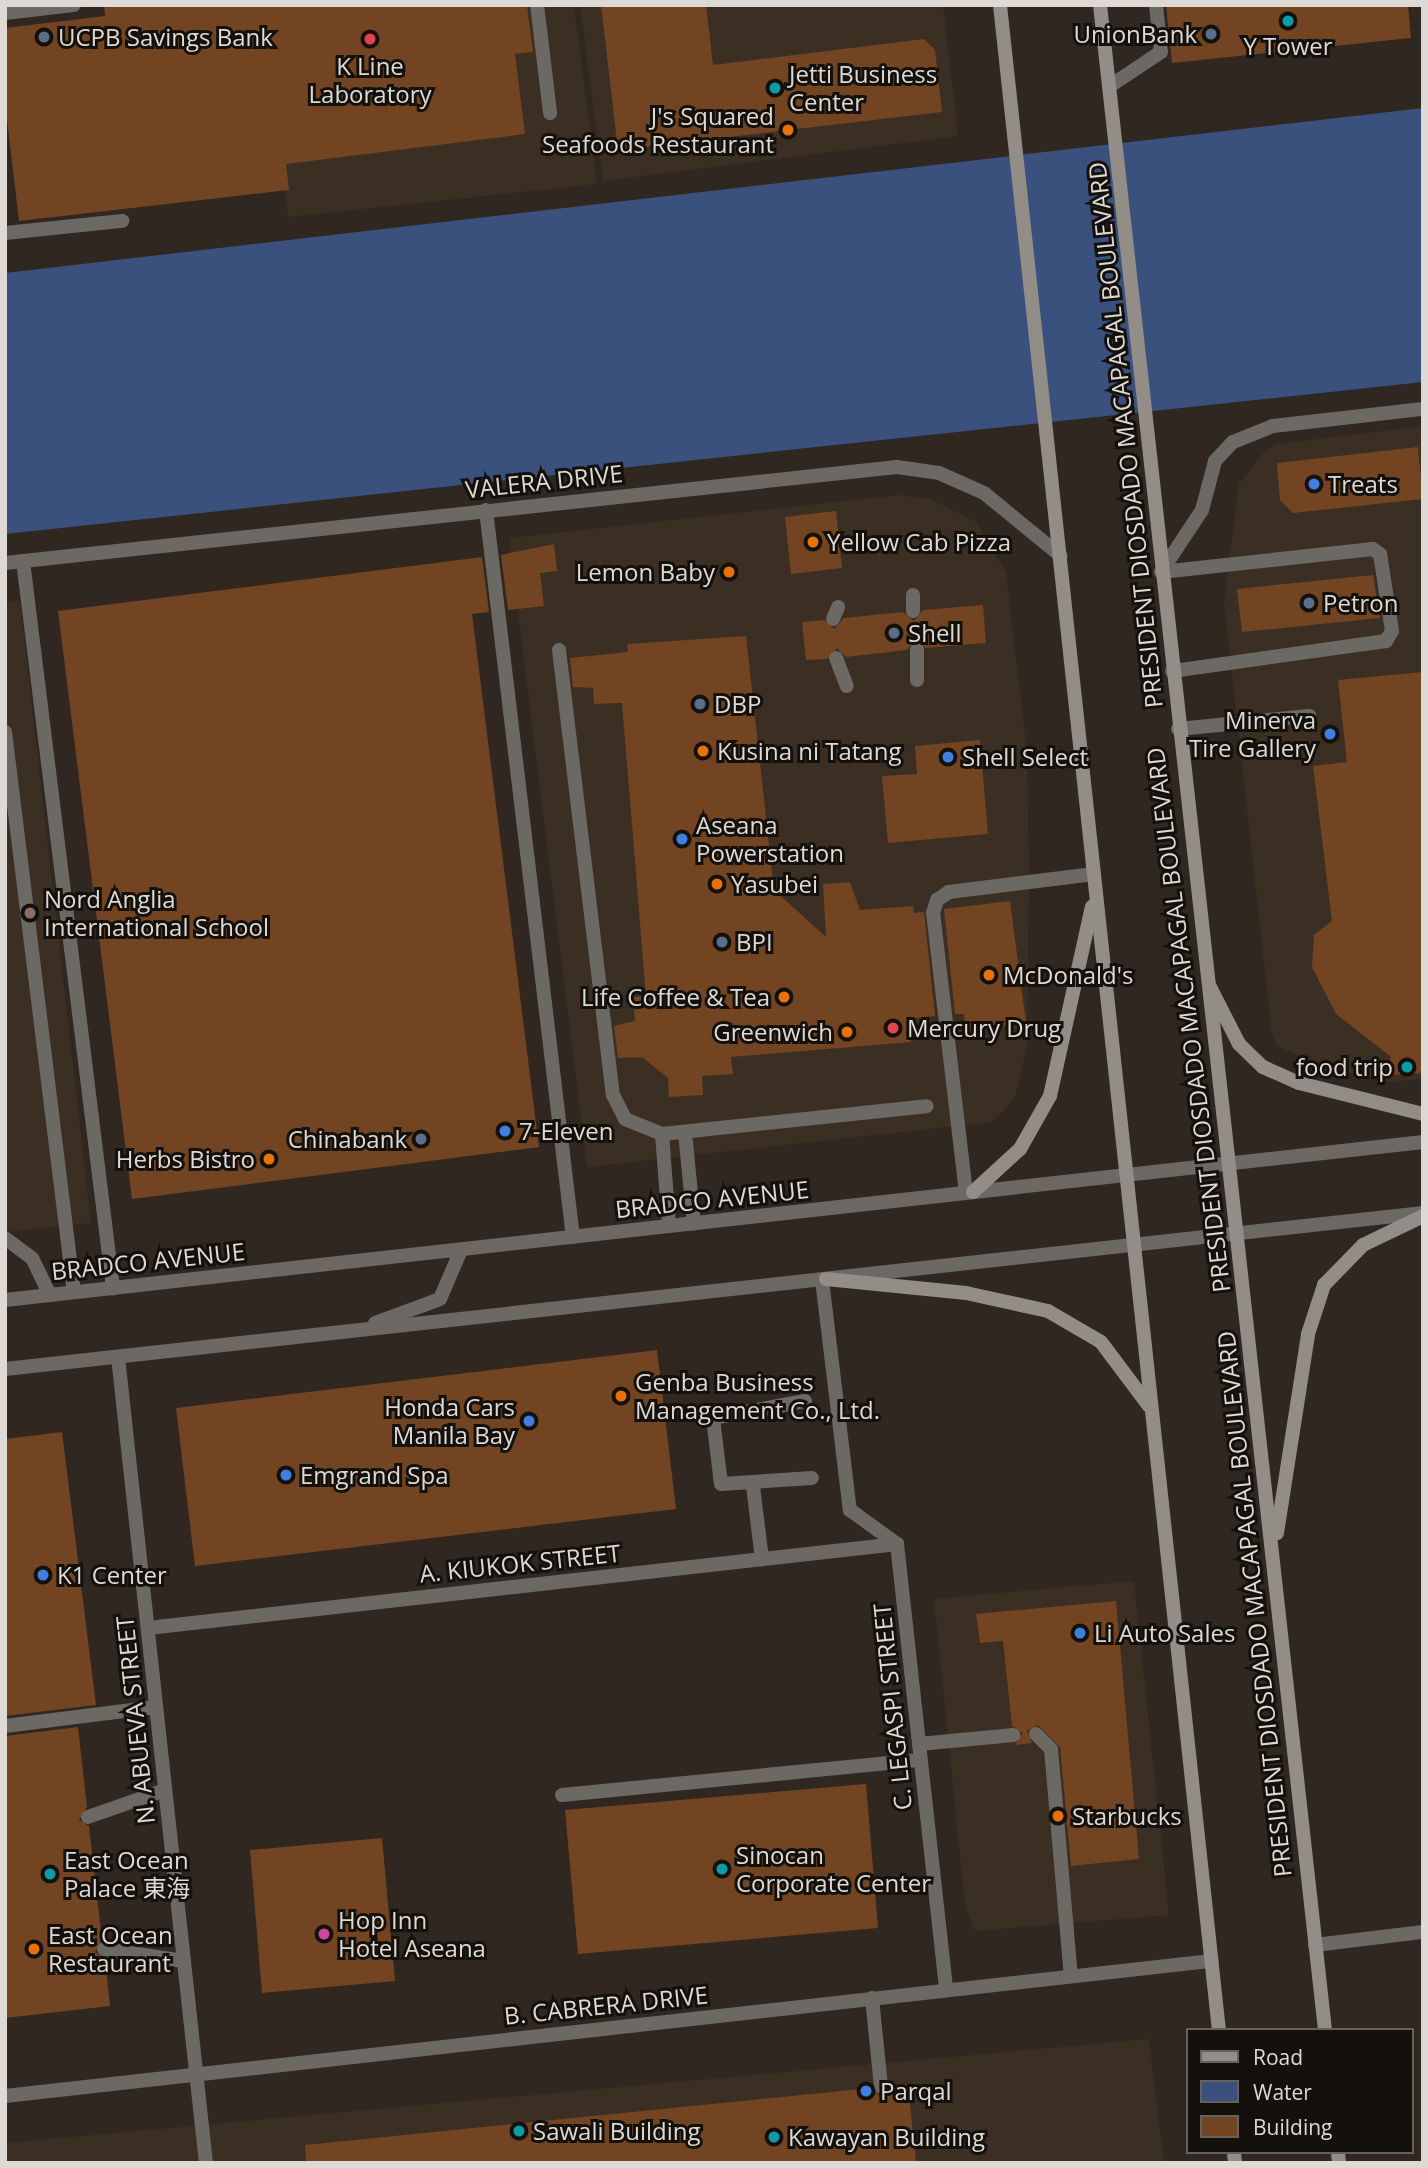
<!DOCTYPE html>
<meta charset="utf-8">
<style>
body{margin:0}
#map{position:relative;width:1428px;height:2168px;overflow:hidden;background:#2f2720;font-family:"Open Sans","Noto Sans SC",sans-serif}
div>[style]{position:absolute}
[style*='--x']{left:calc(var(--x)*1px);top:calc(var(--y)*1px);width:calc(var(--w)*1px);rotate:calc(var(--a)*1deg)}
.built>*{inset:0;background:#3b2f23}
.water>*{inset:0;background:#3a507d}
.building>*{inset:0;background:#724422}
.service>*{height:14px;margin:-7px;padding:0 7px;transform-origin:7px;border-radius:7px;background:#6c6965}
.minor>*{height:14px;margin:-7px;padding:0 7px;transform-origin:7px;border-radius:7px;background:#6c6965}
.tertiary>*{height:14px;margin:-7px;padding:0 7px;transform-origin:7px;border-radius:7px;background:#6c6965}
.secondary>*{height:14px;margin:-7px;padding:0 7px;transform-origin:7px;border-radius:7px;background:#928d86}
.dots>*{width:19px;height:19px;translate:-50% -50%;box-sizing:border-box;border:4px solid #14110d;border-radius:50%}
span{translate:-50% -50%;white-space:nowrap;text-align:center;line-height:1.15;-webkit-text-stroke:6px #14110d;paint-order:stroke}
.poi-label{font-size:24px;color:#ded9d5}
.right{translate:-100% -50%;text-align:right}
.left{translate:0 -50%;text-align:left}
.street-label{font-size:24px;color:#ded9d5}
.frame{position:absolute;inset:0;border:7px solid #ded9d5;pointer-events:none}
.legend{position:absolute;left:1186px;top:2028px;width:228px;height:126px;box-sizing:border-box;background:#14110d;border:2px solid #65615d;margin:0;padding:9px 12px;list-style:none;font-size:21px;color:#ded9d5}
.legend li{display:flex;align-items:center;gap:14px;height:35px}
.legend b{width:35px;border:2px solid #65615d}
</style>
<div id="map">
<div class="built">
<div style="clip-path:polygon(262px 5px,574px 5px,597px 184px,288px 217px)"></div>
<div style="clip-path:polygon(580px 5px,943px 5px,958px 136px,603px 181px)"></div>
<div style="clip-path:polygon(1423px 426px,1423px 1079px,1390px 1082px,1316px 1065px,1278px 1046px,1272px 1035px,1224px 601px,1239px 484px,1263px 453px,1276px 444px)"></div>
<div style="clip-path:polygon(900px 495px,930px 499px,976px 522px,1006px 573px,1027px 752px,1029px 870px,1027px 1047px,1015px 1098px,992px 1122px,587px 1167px,509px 538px)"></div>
<div style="clip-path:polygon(20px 601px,91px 1223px,5px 1232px,5px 602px)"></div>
<div style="clip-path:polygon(1134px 1581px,1169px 1915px,975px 1931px,965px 1905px,934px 1599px)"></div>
<div style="clip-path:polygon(1149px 2039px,1164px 2163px,5px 2163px,5px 2143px)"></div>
</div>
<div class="water">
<div style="clip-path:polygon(1423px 108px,1423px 382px,5px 534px,5px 273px)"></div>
</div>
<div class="building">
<div style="clip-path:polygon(104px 5px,527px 5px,533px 52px,515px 54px,525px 134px,286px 164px,289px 190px,19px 221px,5px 103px,5px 28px,105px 16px)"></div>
<div style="clip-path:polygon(601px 5px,706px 5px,713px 65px,924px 39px,935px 50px,942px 112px,618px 150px)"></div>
<div style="clip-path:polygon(1166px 5px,1408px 5px,1411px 38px,1172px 63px)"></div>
<div style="clip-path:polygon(1418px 447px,1423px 499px,1293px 513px,1280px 500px,1277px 463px)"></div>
<div style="clip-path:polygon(836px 511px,842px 568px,791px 574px,785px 517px)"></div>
<div style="clip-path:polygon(554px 544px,557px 571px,540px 573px,544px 606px,508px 610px,501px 555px)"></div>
<div style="clip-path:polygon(482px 557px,489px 612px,472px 614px,539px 1147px,132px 1199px,58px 611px)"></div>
<div style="clip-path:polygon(1373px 575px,1380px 618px,1242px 632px,1237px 589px)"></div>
<div style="clip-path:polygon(983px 605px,986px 643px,926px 648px,916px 639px,907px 650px,846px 657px,837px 648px,827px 659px,806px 660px,802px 622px,824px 620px,834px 629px,844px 618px,903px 612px,914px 621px,923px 610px)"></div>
<div style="clip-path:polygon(746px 636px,774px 890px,826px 937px,823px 884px,850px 882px,860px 910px,913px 906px,914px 913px,924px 912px,935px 1016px,908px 1019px,911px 1042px,731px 1057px,733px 1074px,702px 1076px,703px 1095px,669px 1097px,668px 1078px,642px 1057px,618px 1058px,614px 1026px,635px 1021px,633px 997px,646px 996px,622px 703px,594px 704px,593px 688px,573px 687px,570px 658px,628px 652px,627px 644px)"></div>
<div style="clip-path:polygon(1423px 672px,1423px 1073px,1392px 1075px,1390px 1056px,1336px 1014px,1312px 967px,1314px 935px,1332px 921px,1313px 766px,1347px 762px,1338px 680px)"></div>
<div style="clip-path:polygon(980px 740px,988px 834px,888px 843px,882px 776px,917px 774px,915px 746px)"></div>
<div style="clip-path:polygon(1010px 901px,1026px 1023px,966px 1030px,964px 1014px,955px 1014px,944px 909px)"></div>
<div style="clip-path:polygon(657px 1350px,676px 1509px,195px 1566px,176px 1408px)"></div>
<div style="clip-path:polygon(62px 1432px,96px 1705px,5px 1716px,5px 1439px)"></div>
<div style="clip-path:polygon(1116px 1601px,1139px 1859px,1071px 1866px,1060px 1747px,1038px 1725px,1027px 1731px,1032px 1743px,1015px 1745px,1023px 1733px,1012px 1726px,1003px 1641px,980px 1643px,976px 1614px)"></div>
<div style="clip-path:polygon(78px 1727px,87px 1807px,79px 1820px,89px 1826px,102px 1940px,95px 1952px,105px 1959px,110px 2006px,5px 2018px,5px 1736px)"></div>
<div style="clip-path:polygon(866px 1784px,878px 1928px,578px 1954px,565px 1810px)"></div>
<div style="clip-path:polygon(382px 1838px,395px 1981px,262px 1993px,250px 1850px)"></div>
<div style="clip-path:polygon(908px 2084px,916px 2163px,306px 2163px,305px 2145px,871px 2088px,881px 2097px,891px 2086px)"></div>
</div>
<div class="service">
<div style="--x:537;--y:5;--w:109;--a:83.1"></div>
<div style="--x:5;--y:13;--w:69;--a:-6.6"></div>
<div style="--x:1110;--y:86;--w:61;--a:-33.7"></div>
<div style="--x:1161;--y:52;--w:47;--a:-96.1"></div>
<div style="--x:5;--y:233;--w:118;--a:-5.9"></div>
<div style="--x:486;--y:510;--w:732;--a:83.18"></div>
<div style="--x:23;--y:561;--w:733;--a:82.94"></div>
<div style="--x:1161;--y:572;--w:213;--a:-6.2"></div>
<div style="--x:1373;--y:549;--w:9;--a:36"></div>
<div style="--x:1380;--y:554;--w:78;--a:81.1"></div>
<div style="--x:1392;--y:631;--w:12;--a:121"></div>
<div style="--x:1386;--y:641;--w:216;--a:172"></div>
<div style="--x:1161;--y:572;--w:74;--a:-56.5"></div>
<div style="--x:1202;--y:510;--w:51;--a:-75.1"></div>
<div style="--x:1215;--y:461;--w:26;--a:-47"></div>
<div style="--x:1233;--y:442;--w:43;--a:-21.8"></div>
<div style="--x:1273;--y:426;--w:151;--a:-6.5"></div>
<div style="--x:913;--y:595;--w:16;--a:90"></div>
<div style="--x:833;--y:619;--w:13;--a:-67"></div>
<div style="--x:917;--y:649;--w:31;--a:90"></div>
<div style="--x:559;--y:650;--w:448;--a:83.1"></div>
<div style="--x:613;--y:1095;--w:27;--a:63"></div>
<div style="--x:625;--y:1119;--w:40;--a:22"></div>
<div style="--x:662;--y:1134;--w:266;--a:-6"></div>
<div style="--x:836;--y:658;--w:30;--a:69"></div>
<div style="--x:1178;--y:729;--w:132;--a:-5.7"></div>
<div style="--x:5;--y:732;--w:564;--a:82.98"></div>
<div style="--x:685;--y:1132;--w:92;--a:84.4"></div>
<div style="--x:662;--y:1134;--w:92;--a:85.6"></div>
<div style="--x:966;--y:1193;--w:282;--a:-96.7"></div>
<div style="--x:933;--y:913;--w:14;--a:-73"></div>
<div style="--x:937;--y:900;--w:14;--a:-34"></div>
<div style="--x:949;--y:892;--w:146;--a:-7.1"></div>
<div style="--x:5;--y:1238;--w:34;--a:37"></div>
<div style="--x:32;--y:1258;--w:41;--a:64.1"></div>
<div style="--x:822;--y:1280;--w:232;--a:83.1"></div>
<div style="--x:850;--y:1510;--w:58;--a:35.9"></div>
<div style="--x:805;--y:1401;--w:94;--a:169.5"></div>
<div style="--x:713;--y:1418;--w:66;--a:83.1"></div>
<div style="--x:721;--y:1484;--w:91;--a:-3.8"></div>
<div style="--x:753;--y:1486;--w:74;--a:83"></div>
<div style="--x:5;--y:1726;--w:152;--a:-7.2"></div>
<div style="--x:1036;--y:1734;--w:21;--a:45"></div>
<div style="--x:1051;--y:1749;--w:228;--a:85"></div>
<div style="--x:919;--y:1744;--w:95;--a:-5.4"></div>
<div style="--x:562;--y:1795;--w:360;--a:-5.6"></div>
<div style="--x:88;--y:1817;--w:82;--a:-19.3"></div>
<div style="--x:104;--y:1949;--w:81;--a:8.5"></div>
<div style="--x:872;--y:1998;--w:89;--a:84.2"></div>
</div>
<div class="minor">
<div style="--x:5;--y:563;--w:897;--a:-6.14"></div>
<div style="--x:897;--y:467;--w:42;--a:8.1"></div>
<div style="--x:939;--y:473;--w:49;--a:24"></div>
<div style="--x:984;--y:493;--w:99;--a:39.3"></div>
<div style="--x:118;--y:1357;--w:811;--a:83.77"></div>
<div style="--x:148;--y:1628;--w:754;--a:-6.4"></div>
<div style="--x:897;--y:1544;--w:449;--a:83.7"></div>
<div style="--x:1315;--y:1945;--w:109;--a:-6.9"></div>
<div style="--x:5;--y:2096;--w:1214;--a:-6.39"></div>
</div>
<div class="tertiary">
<div style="--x:5;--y:1300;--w:1427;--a:-6.36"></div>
<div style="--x:375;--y:1323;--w:69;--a:-20.3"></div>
<div style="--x:440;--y:1299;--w:53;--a:-66.8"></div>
<div style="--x:5;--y:1369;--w:1427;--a:-6.28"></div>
</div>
<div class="secondary">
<div style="--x:1000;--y:5;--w:2037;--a:83.83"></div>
<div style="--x:1100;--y:5;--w:2037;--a:83.66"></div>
<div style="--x:1210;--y:987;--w:64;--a:63"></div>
<div style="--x:1239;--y:1044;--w:33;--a:44"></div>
<div style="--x:1263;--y:1067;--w:39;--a:24"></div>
<div style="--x:1299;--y:1083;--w:128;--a:14"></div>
<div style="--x:973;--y:1192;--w:64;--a:-42.5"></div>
<div style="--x:1020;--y:1149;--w:61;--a:-60.5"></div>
<div style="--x:1050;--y:1096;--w:194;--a:-77.5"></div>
<div style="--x:826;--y:1279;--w:141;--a:5.7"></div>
<div style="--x:966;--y:1293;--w:84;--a:12.4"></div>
<div style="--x:1048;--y:1311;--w:61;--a:30.3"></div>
<div style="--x:1101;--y:1342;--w:80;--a:53.1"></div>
<div style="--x:1277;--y:1533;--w:201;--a:-81.1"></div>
<div style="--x:1308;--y:1334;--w:52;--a:-71.9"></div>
<div style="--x:1324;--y:1285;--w:56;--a:-45.7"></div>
<div style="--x:1363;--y:1245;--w:67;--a:-25.8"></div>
<div style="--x:1234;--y:2152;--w:11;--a:85"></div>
<div style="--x:1338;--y:2152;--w:11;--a:85"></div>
</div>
<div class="dots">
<div style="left:1288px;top:21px;background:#0f9aa8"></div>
<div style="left:1211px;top:34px;background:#5c6f8a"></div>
<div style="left:44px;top:37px;background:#5c6f8a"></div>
<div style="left:370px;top:39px;background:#e0444e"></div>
<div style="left:775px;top:88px;background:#0f9aa8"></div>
<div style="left:788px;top:130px;background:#e8710a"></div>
<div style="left:1314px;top:484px;background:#3f7fe0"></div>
<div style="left:813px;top:542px;background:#e8710a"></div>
<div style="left:729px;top:572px;background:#e8710a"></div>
<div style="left:1309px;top:603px;background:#5c6f8a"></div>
<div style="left:894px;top:633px;background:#5c6f8a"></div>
<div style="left:700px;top:704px;background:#5c6f8a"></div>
<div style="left:1330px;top:734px;background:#3f7fe0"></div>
<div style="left:703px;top:751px;background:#e8710a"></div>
<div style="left:948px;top:757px;background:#3f7fe0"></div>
<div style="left:682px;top:839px;background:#3f7fe0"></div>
<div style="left:717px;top:884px;background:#e8710a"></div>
<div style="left:30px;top:913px;background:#8d6e63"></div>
<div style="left:722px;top:942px;background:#5c6f8a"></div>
<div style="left:989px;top:975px;background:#e8710a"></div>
<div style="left:784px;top:997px;background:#e8710a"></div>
<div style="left:893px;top:1028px;background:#e0444e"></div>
<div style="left:847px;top:1032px;background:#e8710a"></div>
<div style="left:1407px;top:1067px;background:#0f9aa8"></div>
<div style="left:505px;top:1131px;background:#3f7fe0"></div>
<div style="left:421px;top:1139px;background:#5c6f8a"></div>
<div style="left:269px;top:1159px;background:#e8710a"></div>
<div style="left:621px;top:1396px;background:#e8710a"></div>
<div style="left:529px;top:1421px;background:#3f7fe0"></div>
<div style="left:286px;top:1475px;background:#3f7fe0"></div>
<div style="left:43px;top:1575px;background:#3f7fe0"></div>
<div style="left:1080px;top:1633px;background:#3f7fe0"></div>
<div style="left:1058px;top:1816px;background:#e8710a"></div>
<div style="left:722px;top:1869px;background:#0f9aa8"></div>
<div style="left:50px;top:1874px;background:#0f9aa8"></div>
<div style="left:324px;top:1934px;background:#d1479c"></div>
<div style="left:34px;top:1949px;background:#e8710a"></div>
<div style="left:866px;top:2091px;background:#3f7fe0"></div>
<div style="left:519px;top:2131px;background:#0f9aa8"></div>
<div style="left:774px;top:2137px;background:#0f9aa8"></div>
</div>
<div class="poi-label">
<span class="right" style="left:1197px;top:34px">UnionBank</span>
<span class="left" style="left:58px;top:37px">UCPB Savings Bank</span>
<span style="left:1288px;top:46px">Y Tower</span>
<span style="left:370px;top:80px">K Line<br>Laboratory</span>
<span class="left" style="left:789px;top:88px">Jetti Business<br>Center</span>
<span class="right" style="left:774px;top:130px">J's Squared<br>Seafoods Restaurant</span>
<span class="left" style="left:1328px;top:484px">Treats</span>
<span class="left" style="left:827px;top:542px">Yellow Cab Pizza</span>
<span class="right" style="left:715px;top:572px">Lemon Baby</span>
<span class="left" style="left:1323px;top:603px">Petron</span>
<span class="left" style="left:908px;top:633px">Shell</span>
<span class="left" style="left:714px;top:704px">DBP</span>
<span class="right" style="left:1316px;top:734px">Minerva<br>Tire Gallery</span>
<span class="left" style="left:717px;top:751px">Kusina ni Tatang</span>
<span class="left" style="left:962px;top:757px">Shell Select</span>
<span class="left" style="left:696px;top:839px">Aseana<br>Powerstation</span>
<span class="left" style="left:731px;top:884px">Yasubei</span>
<span class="left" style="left:44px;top:913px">Nord Anglia<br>International School</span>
<span class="left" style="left:736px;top:942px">BPI</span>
<span class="left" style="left:1003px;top:975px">McDonald's</span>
<span class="right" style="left:770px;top:997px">Life Coffee &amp; Tea</span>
<span class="left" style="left:907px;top:1028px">Mercury Drug</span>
<span class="right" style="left:833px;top:1032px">Greenwich</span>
<span class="right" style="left:1393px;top:1067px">food trip</span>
<span class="left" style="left:519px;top:1131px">7-Eleven</span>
<span class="right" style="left:407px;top:1139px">Chinabank</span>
<span class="right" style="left:255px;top:1159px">Herbs Bistro</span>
<span class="left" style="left:635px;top:1396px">Genba Business<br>Management Co., Ltd.</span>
<span class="right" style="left:515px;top:1421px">Honda Cars<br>Manila Bay</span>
<span class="left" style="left:300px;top:1475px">Emgrand Spa</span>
<span class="left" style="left:57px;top:1575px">K1 Center</span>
<span class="left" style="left:1094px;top:1633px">Li Auto Sales</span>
<span class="left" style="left:1072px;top:1816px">Starbucks</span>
<span class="left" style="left:736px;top:1869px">Sinocan<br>Corporate Center</span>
<span class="left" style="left:64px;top:1874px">East Ocean<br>Palace 東海</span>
<span class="left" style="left:338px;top:1934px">Hop Inn<br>Hotel Aseana</span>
<span class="left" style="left:48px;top:1949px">East Ocean<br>Restaurant</span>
<span class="left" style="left:880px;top:2091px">Parqal</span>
<span class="left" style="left:533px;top:2131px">Sawali Building</span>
<span class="left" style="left:788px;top:2137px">Kawayan Building</span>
</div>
<div class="street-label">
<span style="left:1125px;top:435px;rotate:-96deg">PRESIDENT DIOSDADO MACAPAGAL BOULEVARD</span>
<span style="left:544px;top:481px;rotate:-6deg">VALERA DRIVE</span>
<span style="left:1188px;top:1020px;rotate:-97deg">PRESIDENT DIOSDADO MACAPAGAL BOULEVARD</span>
<span style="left:712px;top:1199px;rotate:-6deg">BRADCO AVENUE</span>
<span style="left:148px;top:1261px;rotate:-6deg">BRADCO AVENUE</span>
<span style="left:520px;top:1563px;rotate:-6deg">A. KIUKOK STREET</span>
<span style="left:1254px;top:1604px;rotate:-96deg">PRESIDENT DIOSDADO MACAPAGAL BOULEVARD</span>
<span style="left:892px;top:1707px;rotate:-96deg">C. LEGASPI STREET</span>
<span style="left:135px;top:1720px;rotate:-96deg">N. ABUEVA STREET</span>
<span style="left:606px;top:2005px;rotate:-6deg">B. CABRERA DRIVE</span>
</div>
<div class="frame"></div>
<ul class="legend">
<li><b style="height:9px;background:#928d86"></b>Road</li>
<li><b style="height:19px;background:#3a507d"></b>Water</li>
<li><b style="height:19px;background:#724422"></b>Building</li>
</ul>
</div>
